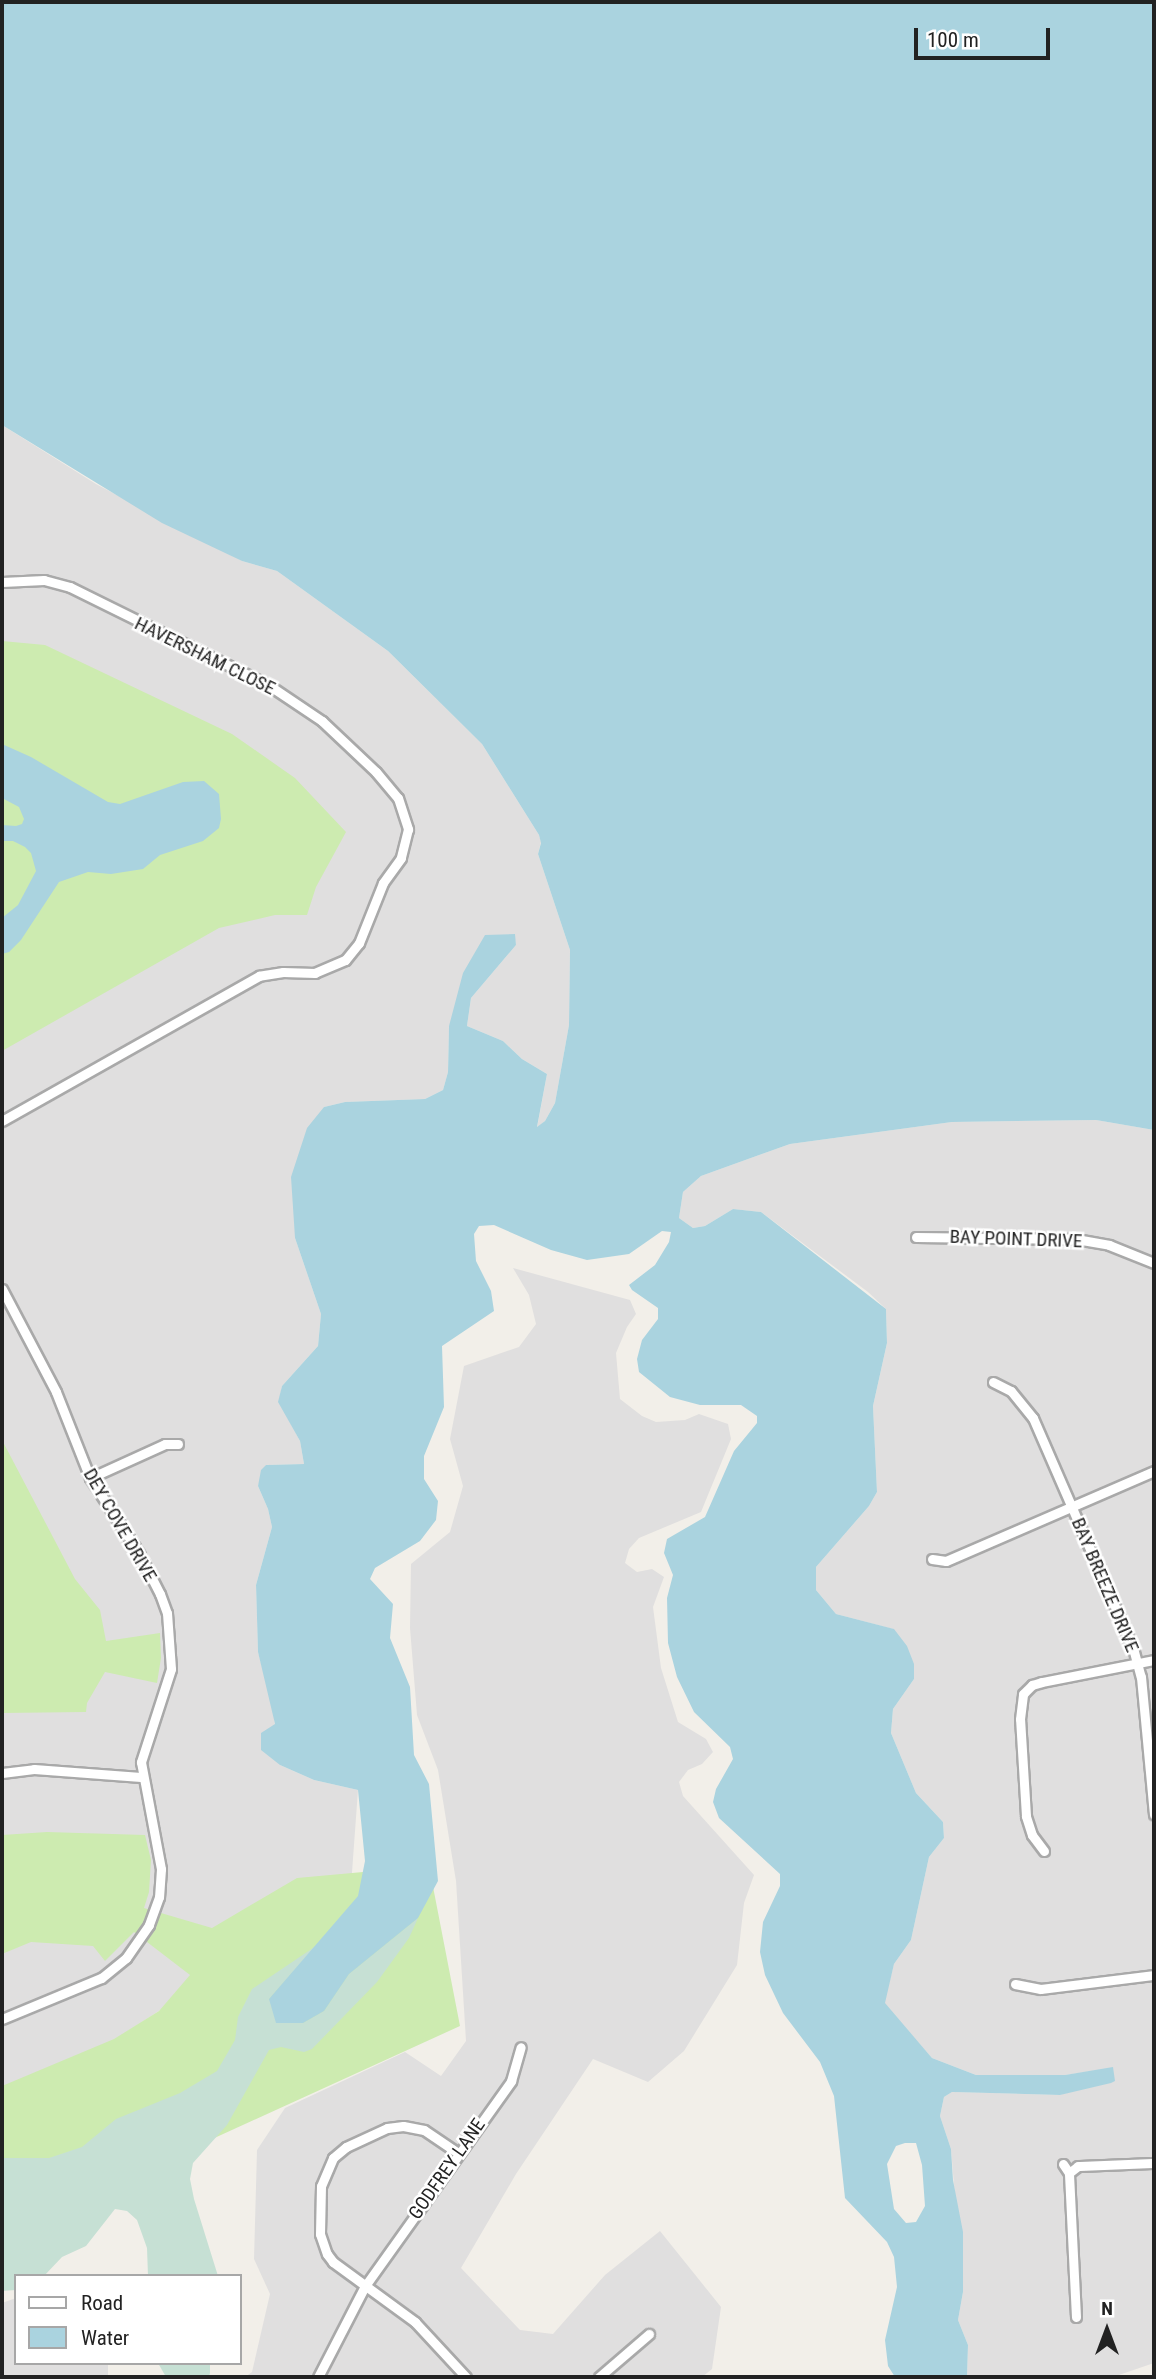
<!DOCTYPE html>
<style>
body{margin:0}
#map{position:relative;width:1156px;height:2379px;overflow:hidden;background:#f2efe9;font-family:"Roboto Condensed",sans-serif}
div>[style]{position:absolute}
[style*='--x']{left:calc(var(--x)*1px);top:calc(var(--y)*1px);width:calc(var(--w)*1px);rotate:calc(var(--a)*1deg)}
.residential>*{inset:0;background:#e0dfdf}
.grass>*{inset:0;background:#cdebb0}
.wetland>*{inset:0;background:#c6e0d4}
.water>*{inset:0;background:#aad3df}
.roads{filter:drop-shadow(2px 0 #a9a9a9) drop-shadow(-2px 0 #a9a9a9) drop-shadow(0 2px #a9a9a9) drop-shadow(0 -2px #a9a9a9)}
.street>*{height:9px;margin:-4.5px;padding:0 4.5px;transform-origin:4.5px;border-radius:4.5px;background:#fff}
span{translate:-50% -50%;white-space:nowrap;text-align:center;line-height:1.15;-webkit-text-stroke:5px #fff;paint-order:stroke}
.street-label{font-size:19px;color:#222}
.frame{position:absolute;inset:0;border:4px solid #222;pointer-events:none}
.legend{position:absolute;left:14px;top:2274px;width:228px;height:91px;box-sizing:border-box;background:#fff;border:2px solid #a7a7a7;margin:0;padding:9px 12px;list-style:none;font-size:21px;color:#222}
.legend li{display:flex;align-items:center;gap:14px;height:35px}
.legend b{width:35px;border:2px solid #a7a7a7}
.north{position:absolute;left:1072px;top:2295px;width:70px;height:70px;-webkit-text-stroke:5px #fff;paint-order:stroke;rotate:0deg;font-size:19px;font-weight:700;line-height:28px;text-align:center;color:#222}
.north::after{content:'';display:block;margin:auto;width:24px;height:32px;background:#222;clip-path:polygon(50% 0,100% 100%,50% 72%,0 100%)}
.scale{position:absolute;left:914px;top:28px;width:136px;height:32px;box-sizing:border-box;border:4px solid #222;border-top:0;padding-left:9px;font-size:21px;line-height:24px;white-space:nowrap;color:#222;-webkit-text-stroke:5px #fff;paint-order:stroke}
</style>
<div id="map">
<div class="residential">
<div style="clip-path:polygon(2px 425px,96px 484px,242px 561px,277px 571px,388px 651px,482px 744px,539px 835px,541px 842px,538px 854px,570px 950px,569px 1025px,555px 1103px,545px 1121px,537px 1128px,547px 1074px,522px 1059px,503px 1041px,467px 1026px,471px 998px,516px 945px,514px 934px,449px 1026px,448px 1072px,443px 1090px,425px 1099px,345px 1102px,324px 1107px,295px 1238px,321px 1314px,318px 1346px,282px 1386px,279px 1402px,300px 1441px,304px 1464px,266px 1465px,258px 1486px,268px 1509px,272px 1527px,256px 1585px,258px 1652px,272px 1701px,280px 1765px,314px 1780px,358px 1790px,351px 1886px,2px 2113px)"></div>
<div style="clip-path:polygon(1096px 1120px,1154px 1130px,1154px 2363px,1113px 2377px,967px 2377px,968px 2345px,958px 2320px,963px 2292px,951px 2149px,940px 2116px,944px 2097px,952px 2092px,1060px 2095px,1113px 2068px,1065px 2075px,976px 2075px,932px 2058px,884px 2003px,894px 1964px,911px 1940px,929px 1857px,944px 1838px,943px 1822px,916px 1793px,891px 1733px,893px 1709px,914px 1679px,893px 1629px,836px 1614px,816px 1590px,816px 1567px,869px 1506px,877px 1492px,873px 1406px,887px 1343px,886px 1309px,868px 1292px,761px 1212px,733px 1209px,705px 1226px,693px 1228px,679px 1218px,683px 1192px,701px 1176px,790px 1144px,952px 1122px)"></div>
<div style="clip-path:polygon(513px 1268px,630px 1300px,636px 1314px,627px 1327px,616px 1353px,620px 1399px,642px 1416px,656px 1422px,685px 1420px,699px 1414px,728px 1424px,731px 1439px,701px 1512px,639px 1538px,629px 1549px,625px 1563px,637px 1572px,652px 1569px,664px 1577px,653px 1607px,661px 1668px,678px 1722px,706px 1739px,713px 1752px,702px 1764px,688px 1770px,679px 1782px,683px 1796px,754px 1875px,744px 1903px,737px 1965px,684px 2051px,648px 2082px,593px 2059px,516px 2174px,461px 2268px,520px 2330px,553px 2334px,605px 2275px,660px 2231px,721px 2307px,712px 2369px,702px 2377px,245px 2377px,252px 2372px,270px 2294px,254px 2259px,257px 2150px,285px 2108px,405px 2052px,441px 2076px,466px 2041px,456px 1881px,438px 1770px,417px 1715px,410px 1628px,411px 1564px,450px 1532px,463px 1486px,450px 1439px,464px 1366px,519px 1347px,536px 1324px,529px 1295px)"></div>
<div style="clip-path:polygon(16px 2298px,16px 2363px,108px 2363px,108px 2377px,2px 2377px,2px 2303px)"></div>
</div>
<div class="grass">
<div style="clip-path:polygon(2px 641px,45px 645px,232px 734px,295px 778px,346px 832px,316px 887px,307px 915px,275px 915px,219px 928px,2px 1051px)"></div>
<div style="clip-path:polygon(2px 1440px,75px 1579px,100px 1610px,106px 1641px,160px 1633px,161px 1658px,157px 1683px,105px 1672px,87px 1703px,86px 1712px,2px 1713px)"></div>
<div style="clip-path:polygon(47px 1832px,145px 1835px,151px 1860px,149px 1892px,144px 1908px,212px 1928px,297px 1878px,429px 1866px,460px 2026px,2px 2235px,2px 2086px,114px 2039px,159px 2011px,190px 1975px,134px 1932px,105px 1961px,93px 1946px,31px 1942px,2px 1954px,2px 1835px)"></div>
</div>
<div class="wetland">
<div style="clip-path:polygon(418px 1918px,409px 1938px,377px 1982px,312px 2049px,304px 2052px,281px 2047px,269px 2050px,227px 2125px,193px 2163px,190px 2179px,194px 2199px,218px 2276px,148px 2276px,147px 2248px,137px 2220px,127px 2211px,115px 2209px,86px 2246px,62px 2257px,44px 2276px,16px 2276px,16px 2290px,2px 2291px,2px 2158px,49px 2158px,82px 2147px,116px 2119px,180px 2093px,217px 2071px,235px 2040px,238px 2017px,252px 1989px,316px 1946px,269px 1999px,303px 2023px,324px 2011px,349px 1974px)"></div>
<div style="clip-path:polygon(158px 2363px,210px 2363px,210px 2373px,209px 2377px,166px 2377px)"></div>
</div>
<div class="water">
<div style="clip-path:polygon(evenodd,2px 2px,1154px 2px,1154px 1130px,1096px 1120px,952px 1122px,790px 1144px,701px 1176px,683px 1192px,679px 1218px,693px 1228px,705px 1226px,733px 1209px,761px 1212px,886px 1309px,887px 1343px,873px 1406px,877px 1492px,869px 1506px,816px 1567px,816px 1590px,836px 1614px,894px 1629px,907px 1646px,914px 1664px,914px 1679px,893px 1709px,891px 1733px,916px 1793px,943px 1822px,944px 1838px,929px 1857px,911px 1940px,894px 1964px,885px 2003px,932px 2058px,976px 2075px,1065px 2075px,1113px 2067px,1115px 2081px,1111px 2083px,1060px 2095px,952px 2092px,944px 2097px,940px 2116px,951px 2149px,953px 2180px,963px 2232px,963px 2292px,958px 2320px,968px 2345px,967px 2377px,895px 2377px,888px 2366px,885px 2340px,897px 2287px,894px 2257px,887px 2242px,845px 2198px,834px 2096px,820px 2062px,783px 2013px,765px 1975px,760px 1952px,763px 1922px,780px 1886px,780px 1874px,719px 1818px,713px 1802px,716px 1789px,733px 1759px,730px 1747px,694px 1712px,677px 1677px,668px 1643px,667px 1598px,673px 1575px,664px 1553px,667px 1539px,705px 1517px,734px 1451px,757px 1423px,757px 1416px,741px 1405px,700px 1405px,670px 1397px,639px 1372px,637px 1359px,642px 1340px,658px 1319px,658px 1308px,632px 1290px,629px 1285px,655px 1265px,669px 1242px,671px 1232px,662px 1231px,629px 1254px,587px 1260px,551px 1250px,494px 1225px,479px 1226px,474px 1234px,476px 1261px,491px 1291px,494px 1311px,442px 1346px,444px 1407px,424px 1456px,424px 1479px,438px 1501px,436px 1520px,420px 1541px,375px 1568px,370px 1579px,393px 1604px,390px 1638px,410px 1687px,414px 1755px,429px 1784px,438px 1881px,418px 1918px,349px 1974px,324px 2011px,303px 2023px,276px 2023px,269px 1999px,358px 1896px,365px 1861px,358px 1790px,314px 1780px,280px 1765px,261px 1750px,261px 1733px,275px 1724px,258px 1652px,256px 1585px,272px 1527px,268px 1509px,258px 1486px,261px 1470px,266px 1465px,304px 1464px,300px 1441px,278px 1402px,282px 1386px,318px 1346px,321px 1314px,295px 1238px,291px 1177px,307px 1128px,324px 1107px,345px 1102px,425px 1099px,443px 1090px,448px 1072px,449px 1026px,463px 973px,485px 935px,515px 934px,516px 945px,471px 998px,467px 1026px,503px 1041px,522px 1059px,547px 1074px,537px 1127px,545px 1121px,555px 1103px,569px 1025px,570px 950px,538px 854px,541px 843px,539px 835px,482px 744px,388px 651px,277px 571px,242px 561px,162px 523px,2px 425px,2px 2px,905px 2143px,916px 2143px,922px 2165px,925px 2206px,916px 2222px,906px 2223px,894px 2209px,887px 2164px,896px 2146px,905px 2143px)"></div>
<div style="clip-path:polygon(2px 744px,31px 757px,108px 802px,120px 804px,183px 782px,204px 781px,219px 794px,221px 819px,219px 828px,203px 841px,160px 855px,143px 869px,111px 874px,88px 872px,59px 882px,21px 940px,9px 952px,2px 954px,2px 918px,18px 905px,36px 871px,31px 853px,25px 847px,13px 841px,2px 841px,2px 825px,16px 826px,22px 824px,24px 819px,19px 807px,2px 798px)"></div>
</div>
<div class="roads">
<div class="street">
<div style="--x:2;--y:582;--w:42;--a:-2.7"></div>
<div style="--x:44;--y:580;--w:27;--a:15"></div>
<div style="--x:70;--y:587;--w:223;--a:26.3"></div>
<div style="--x:270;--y:686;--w:63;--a:33.9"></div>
<div style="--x:322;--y:721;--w:74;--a:43.4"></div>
<div style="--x:376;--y:772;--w:34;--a:50"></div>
<div style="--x:398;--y:798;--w:33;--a:72"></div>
<div style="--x:408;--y:829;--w:30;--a:104"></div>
<div style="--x:401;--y:858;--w:31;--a:126"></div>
<div style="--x:383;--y:883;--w:65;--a:111.8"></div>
<div style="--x:359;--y:943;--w:22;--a:129"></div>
<div style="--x:345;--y:960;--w:33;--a:157"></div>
<div style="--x:315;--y:973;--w:32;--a:-178"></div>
<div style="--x:283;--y:972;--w:24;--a:171"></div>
<div style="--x:259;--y:976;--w:295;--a:150.6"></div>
<div style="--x:916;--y:1237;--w:160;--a:0.7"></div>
<div style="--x:1076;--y:1239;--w:34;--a:10"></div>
<div style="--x:1109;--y:1245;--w:48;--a:21.8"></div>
<div style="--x:2;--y:1289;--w:116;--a:62.3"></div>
<div style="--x:56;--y:1392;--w:92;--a:68.4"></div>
<div style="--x:90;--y:1478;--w:90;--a:56.8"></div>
<div style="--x:139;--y:1553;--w:46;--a:62.9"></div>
<div style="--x:160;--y:1594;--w:20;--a:70"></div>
<div style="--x:167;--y:1613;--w:56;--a:85.9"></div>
<div style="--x:171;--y:1669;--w:98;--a:107.9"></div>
<div style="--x:141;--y:1762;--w:109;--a:79.4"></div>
<div style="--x:161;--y:1869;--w:28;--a:94"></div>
<div style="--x:159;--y:1897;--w:30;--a:110"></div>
<div style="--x:149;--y:1925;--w:40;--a:124.9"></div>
<div style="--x:126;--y:1958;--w:32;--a:141"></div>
<div style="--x:101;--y:1978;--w:107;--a:157.5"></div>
<div style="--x:993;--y:1382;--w:20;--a:27"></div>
<div style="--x:1011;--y:1391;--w:35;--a:51"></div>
<div style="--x:1033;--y:1418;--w:251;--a:66.5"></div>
<div style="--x:1133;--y:1648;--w:30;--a:75"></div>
<div style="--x:1141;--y:1677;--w:138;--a:84.6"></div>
<div style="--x:90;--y:1478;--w:82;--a:-24.4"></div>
<div style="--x:165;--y:1444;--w:13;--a:0"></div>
<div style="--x:932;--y:1559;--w:14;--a:8"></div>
<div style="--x:946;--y:1561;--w:227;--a:-23.4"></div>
<div style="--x:2;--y:1773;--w:32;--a:-7"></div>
<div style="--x:34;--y:1769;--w:107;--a:4.3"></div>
<div style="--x:1044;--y:1851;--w:20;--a:-127"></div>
<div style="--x:1032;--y:1835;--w:20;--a:-108"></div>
<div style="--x:1026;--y:1816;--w:97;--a:-93.5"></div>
<div style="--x:1020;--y:1719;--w:25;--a:-83"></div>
<div style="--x:1023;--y:1694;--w:13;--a:-45"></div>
<div style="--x:1032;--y:1685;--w:10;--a:-17"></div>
<div style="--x:1042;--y:1682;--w:114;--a:-11.1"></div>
<div style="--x:1015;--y:1984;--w:26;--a:11"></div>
<div style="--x:1041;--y:1989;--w:114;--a:-7.1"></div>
<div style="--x:458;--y:2153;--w:41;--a:-145.9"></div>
<div style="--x:424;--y:2130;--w:21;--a:-169"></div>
<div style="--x:403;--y:2126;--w:16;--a:173"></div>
<div style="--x:387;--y:2128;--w:45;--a:155.1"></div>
<div style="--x:346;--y:2147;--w:17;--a:140"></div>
<div style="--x:333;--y:2158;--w:30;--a:113"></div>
<div style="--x:321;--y:2186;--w:48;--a:91.2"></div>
<div style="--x:320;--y:2234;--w:21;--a:71"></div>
<div style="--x:327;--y:2254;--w:10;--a:53"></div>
<div style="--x:333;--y:2262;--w:102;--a:36.2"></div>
<div style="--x:415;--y:2322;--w:75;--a:47.2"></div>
<div style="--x:1063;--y:2164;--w:11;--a:56"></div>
<div style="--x:1076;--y:2317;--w:144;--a:-92.8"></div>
<div style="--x:1069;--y:2173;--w:11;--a:-38"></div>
<div style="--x:1078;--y:2166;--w:76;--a:-2.3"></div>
<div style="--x:318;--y:2377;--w:102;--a:-62.7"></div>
<div style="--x:365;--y:2286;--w:252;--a:-54.5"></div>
<div style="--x:511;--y:2081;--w:35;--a:-74"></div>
<div style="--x:599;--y:2377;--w:66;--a:-40.7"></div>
</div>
</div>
<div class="street-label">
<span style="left:205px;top:656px;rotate:26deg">HAVERSHAM CLOSE</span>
<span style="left:1016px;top:1239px;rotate:2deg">BAY POINT DRIVE</span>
<span style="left:120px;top:1525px;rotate:60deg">DEY COVE DRIVE</span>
<span style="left:1105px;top:1585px;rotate:67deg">BAY BREEZE DRIVE</span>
<span style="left:447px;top:2169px;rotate:-55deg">GODFREY LANE</span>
</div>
<div class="frame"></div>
<ul class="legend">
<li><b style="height:9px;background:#fff"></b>Road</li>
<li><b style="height:19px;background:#aad3df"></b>Water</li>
</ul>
<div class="north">N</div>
<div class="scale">100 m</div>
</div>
